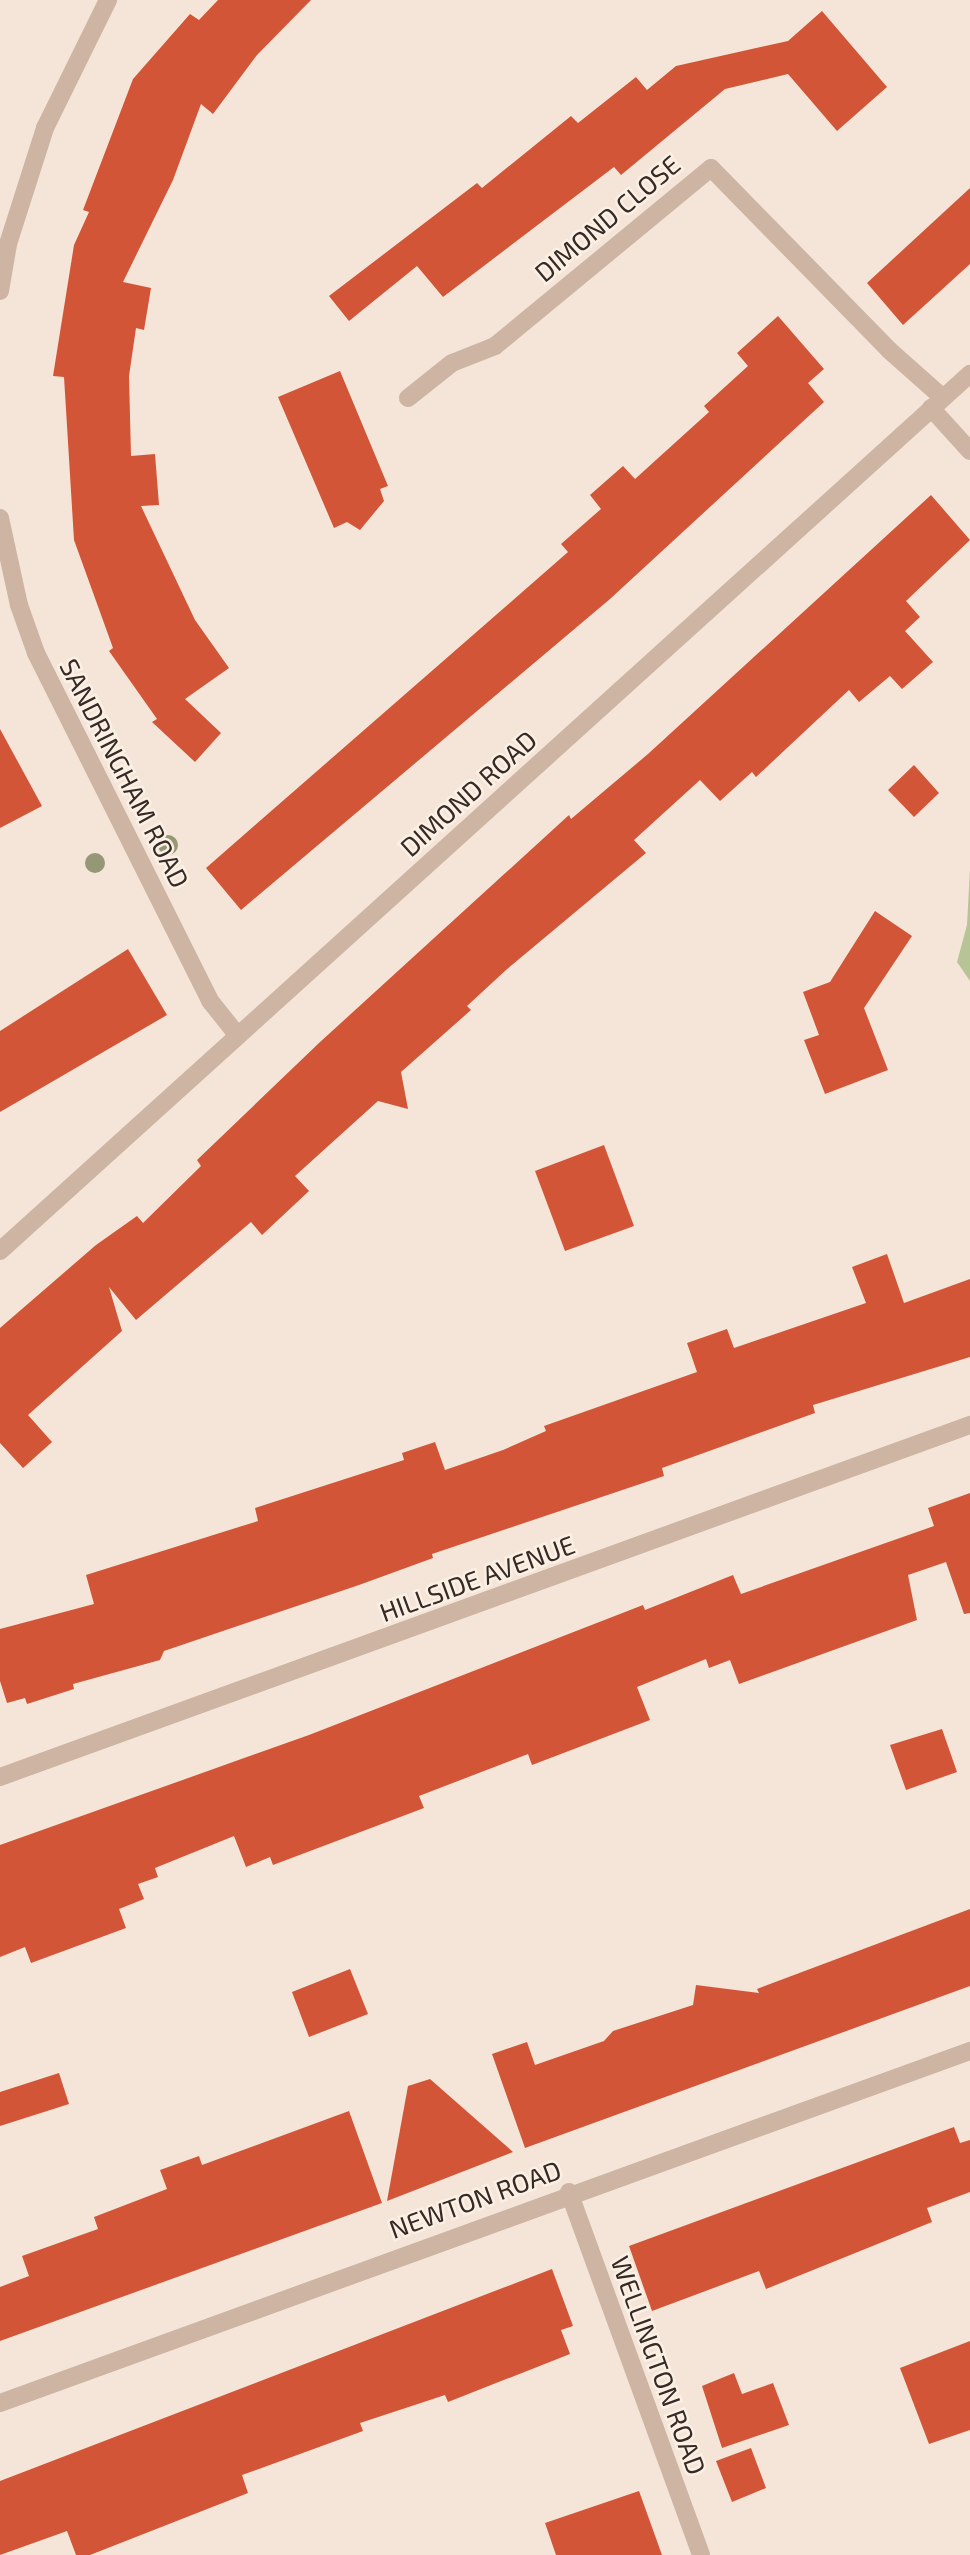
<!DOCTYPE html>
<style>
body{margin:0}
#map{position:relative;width:970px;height:2555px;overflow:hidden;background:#f4e5d8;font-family:"Exo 2",sans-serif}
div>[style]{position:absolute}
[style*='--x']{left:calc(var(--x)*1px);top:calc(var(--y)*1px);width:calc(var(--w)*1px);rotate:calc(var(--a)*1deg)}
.green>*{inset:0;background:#b7c496}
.building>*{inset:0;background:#d25537}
.street>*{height:18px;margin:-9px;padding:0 9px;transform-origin:9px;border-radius:9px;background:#cdb4a3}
.trees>*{width:20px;height:20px;margin:-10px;border-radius:50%;background:#959777}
span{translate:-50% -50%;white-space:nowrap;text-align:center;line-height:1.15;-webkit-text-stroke:5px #fbf0e4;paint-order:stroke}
.street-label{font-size:26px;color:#372a26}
</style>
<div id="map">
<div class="green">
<div style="clip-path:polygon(970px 869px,970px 981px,957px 962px,967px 925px)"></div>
</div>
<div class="building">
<div style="clip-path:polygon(218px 0,311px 0,257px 55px,213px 114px,201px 104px,173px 180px,123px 282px,151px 288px,144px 330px,136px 328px,129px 376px,131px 456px,155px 454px,159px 505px,141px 506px,195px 620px,229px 668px,185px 699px,221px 733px,195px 762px,152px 722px,157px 719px,109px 651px,113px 648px,74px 540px,64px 377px,53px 376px,74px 245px,89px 212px,83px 210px,133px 79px,190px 14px,199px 20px)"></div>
<div style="clip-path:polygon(822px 11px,887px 87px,837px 131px,788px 74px,725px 89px,621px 175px,614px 167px,443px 297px,417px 266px,349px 321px,329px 296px,477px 183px,482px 188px,571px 116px,578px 123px,636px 77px,647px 90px,676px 66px,788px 41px)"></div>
<div style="clip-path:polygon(970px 188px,970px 264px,903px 325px,867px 283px)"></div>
<div style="clip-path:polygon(778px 316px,824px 369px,808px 383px,824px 402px,610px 599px,241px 910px,206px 868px,568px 552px,561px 544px,601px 509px,590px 495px,623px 466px,635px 479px,709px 412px,704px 406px,748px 366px,737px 353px)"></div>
<div style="clip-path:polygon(340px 371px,388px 486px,380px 489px,384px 501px,360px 530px,347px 522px,334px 528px,278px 397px)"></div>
<div style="clip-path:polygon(931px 495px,970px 540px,906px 601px,920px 617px,905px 631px,933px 662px,902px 689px,890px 676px,859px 702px,849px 690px,756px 777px,752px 772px,720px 801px,700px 780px,634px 840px,646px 853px,506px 970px,467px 1006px,471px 1010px,401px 1072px,408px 1109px,378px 1101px,295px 1176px,309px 1191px,262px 1235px,251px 1222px,136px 1320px,109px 1287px,122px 1331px,28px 1415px,52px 1442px,23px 1468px,0 1443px,0 1328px,96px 1245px,137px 1216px,143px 1223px,201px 1166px,197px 1160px,319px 1043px,569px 815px,571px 819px,648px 754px)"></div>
<div style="clip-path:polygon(0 729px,42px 806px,0 828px)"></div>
<div style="clip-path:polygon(914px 765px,939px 793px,914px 817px,888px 790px)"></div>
<div style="clip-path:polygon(875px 911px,912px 936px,864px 1008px,888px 1070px,825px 1094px,804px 1040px,819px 1035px,803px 992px,830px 982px)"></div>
<div style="clip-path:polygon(128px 949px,167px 1015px,0 1112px,0 1031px)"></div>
<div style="clip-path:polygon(604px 1145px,634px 1226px,565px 1251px,535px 1171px)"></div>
<div style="clip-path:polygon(887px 1254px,904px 1303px,970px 1279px,970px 1357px,813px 1405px,815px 1413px,662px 1468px,664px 1476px,432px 1554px,433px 1558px,359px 1585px,164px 1651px,160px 1660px,73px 1684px,74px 1689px,27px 1704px,25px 1698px,7px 1703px,0 1681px,0 1629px,94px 1604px,86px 1575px,258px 1521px,255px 1508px,404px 1460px,402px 1453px,435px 1442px,445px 1470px,503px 1450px,546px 1431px,544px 1426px,697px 1372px,687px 1343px,727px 1329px,734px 1348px,866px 1303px,852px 1267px)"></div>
<div style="clip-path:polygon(970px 1493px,970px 1613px,964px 1614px,946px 1562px,908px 1575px,917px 1620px,739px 1684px,730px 1660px,709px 1668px,706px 1659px,637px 1687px,650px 1720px,532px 1765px,528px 1754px,419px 1796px,424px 1808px,273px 1865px,270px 1857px,246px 1867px,234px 1836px,155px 1868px,158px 1877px,138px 1884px,144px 1899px,119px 1909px,126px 1928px,31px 1963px,25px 1947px,0 1957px,0 1845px,309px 1735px,643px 1605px,645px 1610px,733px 1575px,741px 1594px,934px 1526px,928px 1508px)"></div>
<div style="clip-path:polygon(942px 1729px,957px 1772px,906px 1790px,890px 1745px)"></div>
<div style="clip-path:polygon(970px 1909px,970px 1986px,525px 2148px,492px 2054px,527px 2042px,535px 2065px,604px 2041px,613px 2031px,693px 2005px,696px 1985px,759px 1993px,757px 1989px)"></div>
<div style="clip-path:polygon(350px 1969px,368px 2014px,309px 2037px,292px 1992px)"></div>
<div style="clip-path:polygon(59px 2073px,69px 2104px,0 2126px,0 2092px)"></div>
<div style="clip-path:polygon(430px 2079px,513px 2152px,387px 2201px,408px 2086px)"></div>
<div style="clip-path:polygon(349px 2111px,382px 2203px,0 2341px,0 2287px,29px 2276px,22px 2256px,98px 2229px,94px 2217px,167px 2189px,160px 2170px,199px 2156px,202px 2165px)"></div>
<div style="clip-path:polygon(954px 2127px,960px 2143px,970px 2140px,970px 2192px,927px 2208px,932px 2222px,766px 2289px,759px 2271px,652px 2311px,629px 2246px)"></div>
<div style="clip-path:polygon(552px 2269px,573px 2326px,561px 2330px,570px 2354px,448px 2402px,445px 2395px,360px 2423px,363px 2431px,242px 2475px,248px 2493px,90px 2555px,76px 2555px,67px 2531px,0 2555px,0 2481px)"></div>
<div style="clip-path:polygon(970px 2341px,970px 2430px,929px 2444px,900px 2368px)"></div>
<div style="clip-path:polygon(734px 2373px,742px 2394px,773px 2383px,789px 2425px,722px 2448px,702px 2386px)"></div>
<div style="clip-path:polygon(751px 2448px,766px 2488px,732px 2502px,716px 2461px)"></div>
<div style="clip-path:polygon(639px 2491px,662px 2555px,556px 2555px,545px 2523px)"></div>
</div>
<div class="street">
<div style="--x:0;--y:291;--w:48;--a:-80.3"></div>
<div style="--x:8;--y:244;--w:122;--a:-72.3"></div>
<div style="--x:45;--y:128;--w:143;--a:-63.8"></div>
<div style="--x:408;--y:398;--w:56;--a:-38.5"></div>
<div style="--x:452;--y:363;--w:46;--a:-21.6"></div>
<div style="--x:495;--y:346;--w:280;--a:-39.5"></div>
<div style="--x:711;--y:168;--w:255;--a:45.6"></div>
<div style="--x:889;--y:350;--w:72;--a:41.6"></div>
<div style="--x:931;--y:408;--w:58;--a:47.8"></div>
<div style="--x:0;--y:518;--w:89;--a:77.7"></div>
<div style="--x:19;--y:605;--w:51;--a:70.5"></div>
<div style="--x:36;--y:653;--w:390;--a:63.4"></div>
<div style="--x:211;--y:1002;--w:43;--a:51.5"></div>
<div style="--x:0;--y:1251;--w:1308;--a:-42.12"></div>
<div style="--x:0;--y:1777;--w:1032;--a:-19.95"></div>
<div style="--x:569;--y:2192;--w:386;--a:70"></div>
<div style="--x:0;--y:2403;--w:1032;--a:-19.95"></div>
</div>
<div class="trees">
<div style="left:168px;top:845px"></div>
<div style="left:95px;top:863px"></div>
</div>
<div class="street-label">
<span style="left:607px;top:218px;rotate:-40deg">DIMOND CLOSE</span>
<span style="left:125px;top:773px;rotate:63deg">SANDRINGHAM ROAD</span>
<span style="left:468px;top:793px;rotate:-42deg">DIMOND ROAD</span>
<span style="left:477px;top:1578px;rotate:-20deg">HILLSIDE AVENUE</span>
<span style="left:475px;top:2199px;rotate:-20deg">NEWTON ROAD</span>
<span style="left:659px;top:2365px;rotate:70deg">WELLINGTON ROAD</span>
</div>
</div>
